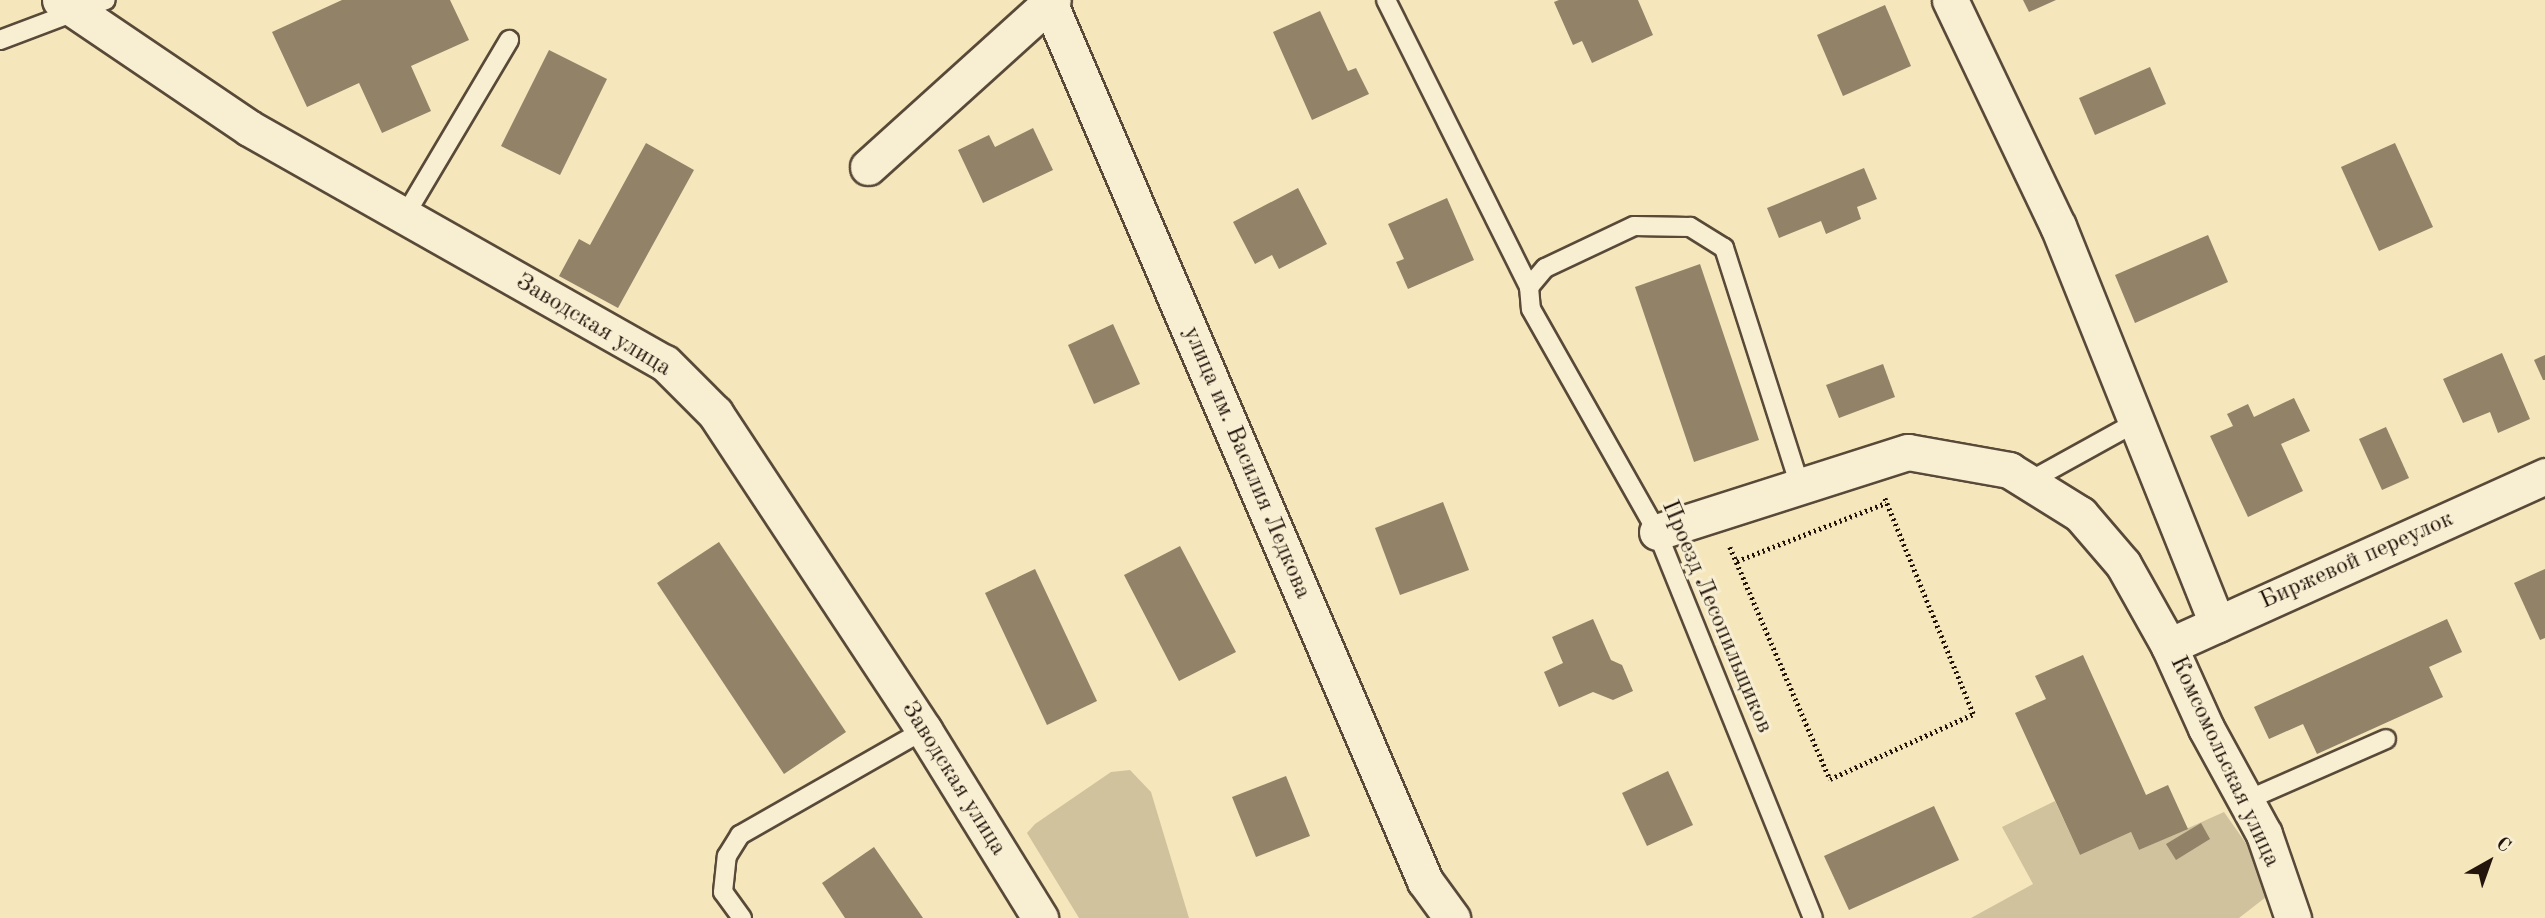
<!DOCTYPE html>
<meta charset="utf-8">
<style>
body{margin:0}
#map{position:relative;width:2545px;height:918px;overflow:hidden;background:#f5e6bc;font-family:"Old Standard TT",serif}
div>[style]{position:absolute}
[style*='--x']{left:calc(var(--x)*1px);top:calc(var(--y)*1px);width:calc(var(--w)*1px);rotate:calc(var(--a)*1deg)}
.green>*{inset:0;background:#d1c29e}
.building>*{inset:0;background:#918268}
.path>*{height:4.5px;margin-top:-2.25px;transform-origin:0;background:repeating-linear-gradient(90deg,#24150c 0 2px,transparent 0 5.5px)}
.roads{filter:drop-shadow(2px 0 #584938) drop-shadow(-2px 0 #584938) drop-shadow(0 2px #584938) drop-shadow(0 -2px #584938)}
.service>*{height:18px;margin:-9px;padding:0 9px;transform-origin:9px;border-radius:9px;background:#f8efd3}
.minor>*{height:35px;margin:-17.5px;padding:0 17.5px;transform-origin:17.5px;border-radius:17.5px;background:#f8efd3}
span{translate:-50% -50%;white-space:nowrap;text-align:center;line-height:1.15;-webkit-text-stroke:6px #f8efd3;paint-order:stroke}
.street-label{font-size:24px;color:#24150c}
.north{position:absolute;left:2454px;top:827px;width:70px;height:70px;-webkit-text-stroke:5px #f8efd3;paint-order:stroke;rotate:40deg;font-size:19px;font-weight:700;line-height:28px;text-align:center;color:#24150c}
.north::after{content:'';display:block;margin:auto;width:24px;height:32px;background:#24150c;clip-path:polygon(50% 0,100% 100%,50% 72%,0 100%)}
</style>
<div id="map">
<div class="green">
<div style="clip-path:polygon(1130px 770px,1151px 792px,1189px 918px,1079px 918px,1027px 833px,1035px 824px,1111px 772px)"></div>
<div style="clip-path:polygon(2055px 801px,2080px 855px,2131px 832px,2139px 850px,2224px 812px,2255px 856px,2266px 897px,2239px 918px,1971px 918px,2033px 884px,2002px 827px)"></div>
</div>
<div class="building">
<div style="clip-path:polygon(342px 0,450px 0,469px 40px,411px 66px,431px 111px,382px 133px,359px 83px,307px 107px,272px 32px)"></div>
<div style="clip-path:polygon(1559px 0,1638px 0,1653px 35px,1592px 63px,1582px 41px,1573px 45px,1554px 2px)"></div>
<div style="clip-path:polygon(2023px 0,2056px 0,2029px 12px)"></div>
<div style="clip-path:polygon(1885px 5px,1911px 66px,1843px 96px,1817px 35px)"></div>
<div style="clip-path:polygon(1320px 11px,1348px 71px,1356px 68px,1369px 94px,1312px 120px,1273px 32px)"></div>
<div style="clip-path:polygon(549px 50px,607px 79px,560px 175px,501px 146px)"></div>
<div style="clip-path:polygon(2150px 67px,2166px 104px,2095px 135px,2079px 98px)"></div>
<div style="clip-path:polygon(1033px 128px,1053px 170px,983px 203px,958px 150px,989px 135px,995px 147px)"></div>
<div style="clip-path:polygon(646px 143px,694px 170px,618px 308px,559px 276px,579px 239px,590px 245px)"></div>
<div style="clip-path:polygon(2395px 143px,2433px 227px,2379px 251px,2341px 167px)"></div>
<div style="clip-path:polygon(1864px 168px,1877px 199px,1857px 207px,1861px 219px,1826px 234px,1821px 221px,1779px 238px,1767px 208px)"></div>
<div style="clip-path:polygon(1298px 188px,1327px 244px,1279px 269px,1272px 255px,1255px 264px,1233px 222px)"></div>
<div style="clip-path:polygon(1447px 198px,1474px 260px,1408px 289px,1396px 262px,1404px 259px,1388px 224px)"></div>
<div style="clip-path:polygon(2208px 235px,2228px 282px,2135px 323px,2115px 275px)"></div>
<div style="clip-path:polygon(1700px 264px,1759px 440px,1694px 462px,1635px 287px)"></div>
<div style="clip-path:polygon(1113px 324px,1140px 384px,1094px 404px,1068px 345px)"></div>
<div style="clip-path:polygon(2502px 353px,2530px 419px,2498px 433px,2490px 412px,2463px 423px,2443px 379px)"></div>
<div style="clip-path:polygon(2545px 355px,2545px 380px,2543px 380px,2534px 360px)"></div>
<div style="clip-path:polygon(1883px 364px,1895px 397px,1839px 418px,1826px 385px)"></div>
<div style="clip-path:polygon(2294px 398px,2310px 431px,2281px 444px,2303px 491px,2248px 517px,2210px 436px,2233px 426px,2227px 414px,2248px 404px,2254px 417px)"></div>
<div style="clip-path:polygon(2386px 427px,2409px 478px,2382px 490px,2359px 439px)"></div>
<div style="clip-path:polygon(1443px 502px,1469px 570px,1400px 595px,1375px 528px)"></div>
<div style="clip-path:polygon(719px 542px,846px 732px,784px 774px,657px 583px)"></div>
<div style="clip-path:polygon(1180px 546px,1236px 652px,1179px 681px,1124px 575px)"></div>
<div style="clip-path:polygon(1035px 569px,1097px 701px,1047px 725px,985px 593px)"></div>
<div style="clip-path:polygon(2545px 569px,2545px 638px,2540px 640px,2514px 583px)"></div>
<div style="clip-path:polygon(1593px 619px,1611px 660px,1622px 665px,1633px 691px,1613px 700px,1593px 692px,1559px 707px,1544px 672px,1563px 663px,1552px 637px)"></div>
<div style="clip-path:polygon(2447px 619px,2462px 652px,2429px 667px,2443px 697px,2317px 754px,2303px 724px,2269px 739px,2254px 707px)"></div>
<div style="clip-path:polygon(2083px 655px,2146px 795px,2168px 785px,2188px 829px,2139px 850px,2131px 832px,2080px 855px,2015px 713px,2046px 699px,2035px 676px)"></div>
<div style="clip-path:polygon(1668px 771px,1693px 825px,1647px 846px,1622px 793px)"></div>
<div style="clip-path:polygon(1286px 776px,1310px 836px,1256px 857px,1232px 797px)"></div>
<div style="clip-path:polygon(1934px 806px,1959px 860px,1849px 910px,1824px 856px)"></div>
<div style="clip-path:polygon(2201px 823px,2210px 839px,2176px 860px,2166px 844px)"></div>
<div style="clip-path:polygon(874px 847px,923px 918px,845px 918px,822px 883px)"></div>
</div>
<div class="path">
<div style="--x:1730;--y:547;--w:253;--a:66.7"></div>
<div style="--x:1830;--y:779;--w:157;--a:-24.4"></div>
<div style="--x:1973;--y:714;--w:235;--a:-112.3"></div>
<div style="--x:1737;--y:561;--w:160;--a:-21.3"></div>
</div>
<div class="roads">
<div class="service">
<div style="--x:1386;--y:0;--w:321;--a:63.5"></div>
<div style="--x:0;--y:40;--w:113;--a:-20.7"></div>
<div style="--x:404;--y:217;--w:206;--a:-59.3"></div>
<div style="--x:2028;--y:482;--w:122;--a:-28.9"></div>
<div style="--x:1800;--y:486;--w:250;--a:-107.7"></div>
<div style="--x:1724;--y:248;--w:40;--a:-148"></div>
<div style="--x:1690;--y:227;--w:56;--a:-179"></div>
<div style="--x:1634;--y:226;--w:98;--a:154.7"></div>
<div style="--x:1545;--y:268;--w:25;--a:130"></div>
<div style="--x:1529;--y:287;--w:22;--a:85"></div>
<div style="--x:1531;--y:309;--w:256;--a:60.5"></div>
<div style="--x:1657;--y:532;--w:416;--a:68"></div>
<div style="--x:2245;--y:801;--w:154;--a:-23.7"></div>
<div style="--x:742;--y:918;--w:32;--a:-126"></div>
<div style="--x:723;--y:892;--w:36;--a:-84"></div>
<div style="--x:727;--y:856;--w:25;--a:-58"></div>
<div style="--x:740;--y:835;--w:212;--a:-29.7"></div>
</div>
<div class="minor">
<div style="--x:60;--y:0;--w:228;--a:34.1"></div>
<div style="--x:249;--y:128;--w:478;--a:29.5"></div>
<div style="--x:665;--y:363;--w:71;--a:45"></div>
<div style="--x:715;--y:413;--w:380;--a:56.6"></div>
<div style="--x:924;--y:730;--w:221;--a:58.3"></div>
<div style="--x:1950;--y:0;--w:250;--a:64.5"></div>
<div style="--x:2058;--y:226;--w:429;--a:68.2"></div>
<div style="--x:1049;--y:2;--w:956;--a:66.84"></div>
<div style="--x:1425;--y:881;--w:46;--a:53.9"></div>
<div style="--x:868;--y:167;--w:249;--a:-42.1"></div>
<div style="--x:1657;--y:532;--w:263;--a:-17.7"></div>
<div style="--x:1908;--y:452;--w:103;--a:10.1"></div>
<div style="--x:2009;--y:470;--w:84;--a:31.8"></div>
<div style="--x:2080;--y:514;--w:66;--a:49.3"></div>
<div style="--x:2123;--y:564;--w:94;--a:60.7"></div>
<div style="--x:2169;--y:646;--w:90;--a:65.7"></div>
<div style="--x:2206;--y:728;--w:121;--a:61.3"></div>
<div style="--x:2264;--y:834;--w:89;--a:71"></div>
<div style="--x:2169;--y:646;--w:413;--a:-24.3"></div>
</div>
</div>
<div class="street-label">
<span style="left:593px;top:326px;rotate:31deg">Заводская улица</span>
<span style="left:1246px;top:463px;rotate:67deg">улица им. Василия Ледкова</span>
<span style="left:2357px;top:561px;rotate:-24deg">Биржевой переулок</span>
<span style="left:1716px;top:617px;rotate:67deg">Проезд Лесопильщиков</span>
<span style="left:2224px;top:762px;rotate:65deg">Комсомольская улица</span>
<span style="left:953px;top:779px;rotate:58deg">Заводская улица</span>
</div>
<div class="north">С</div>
</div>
